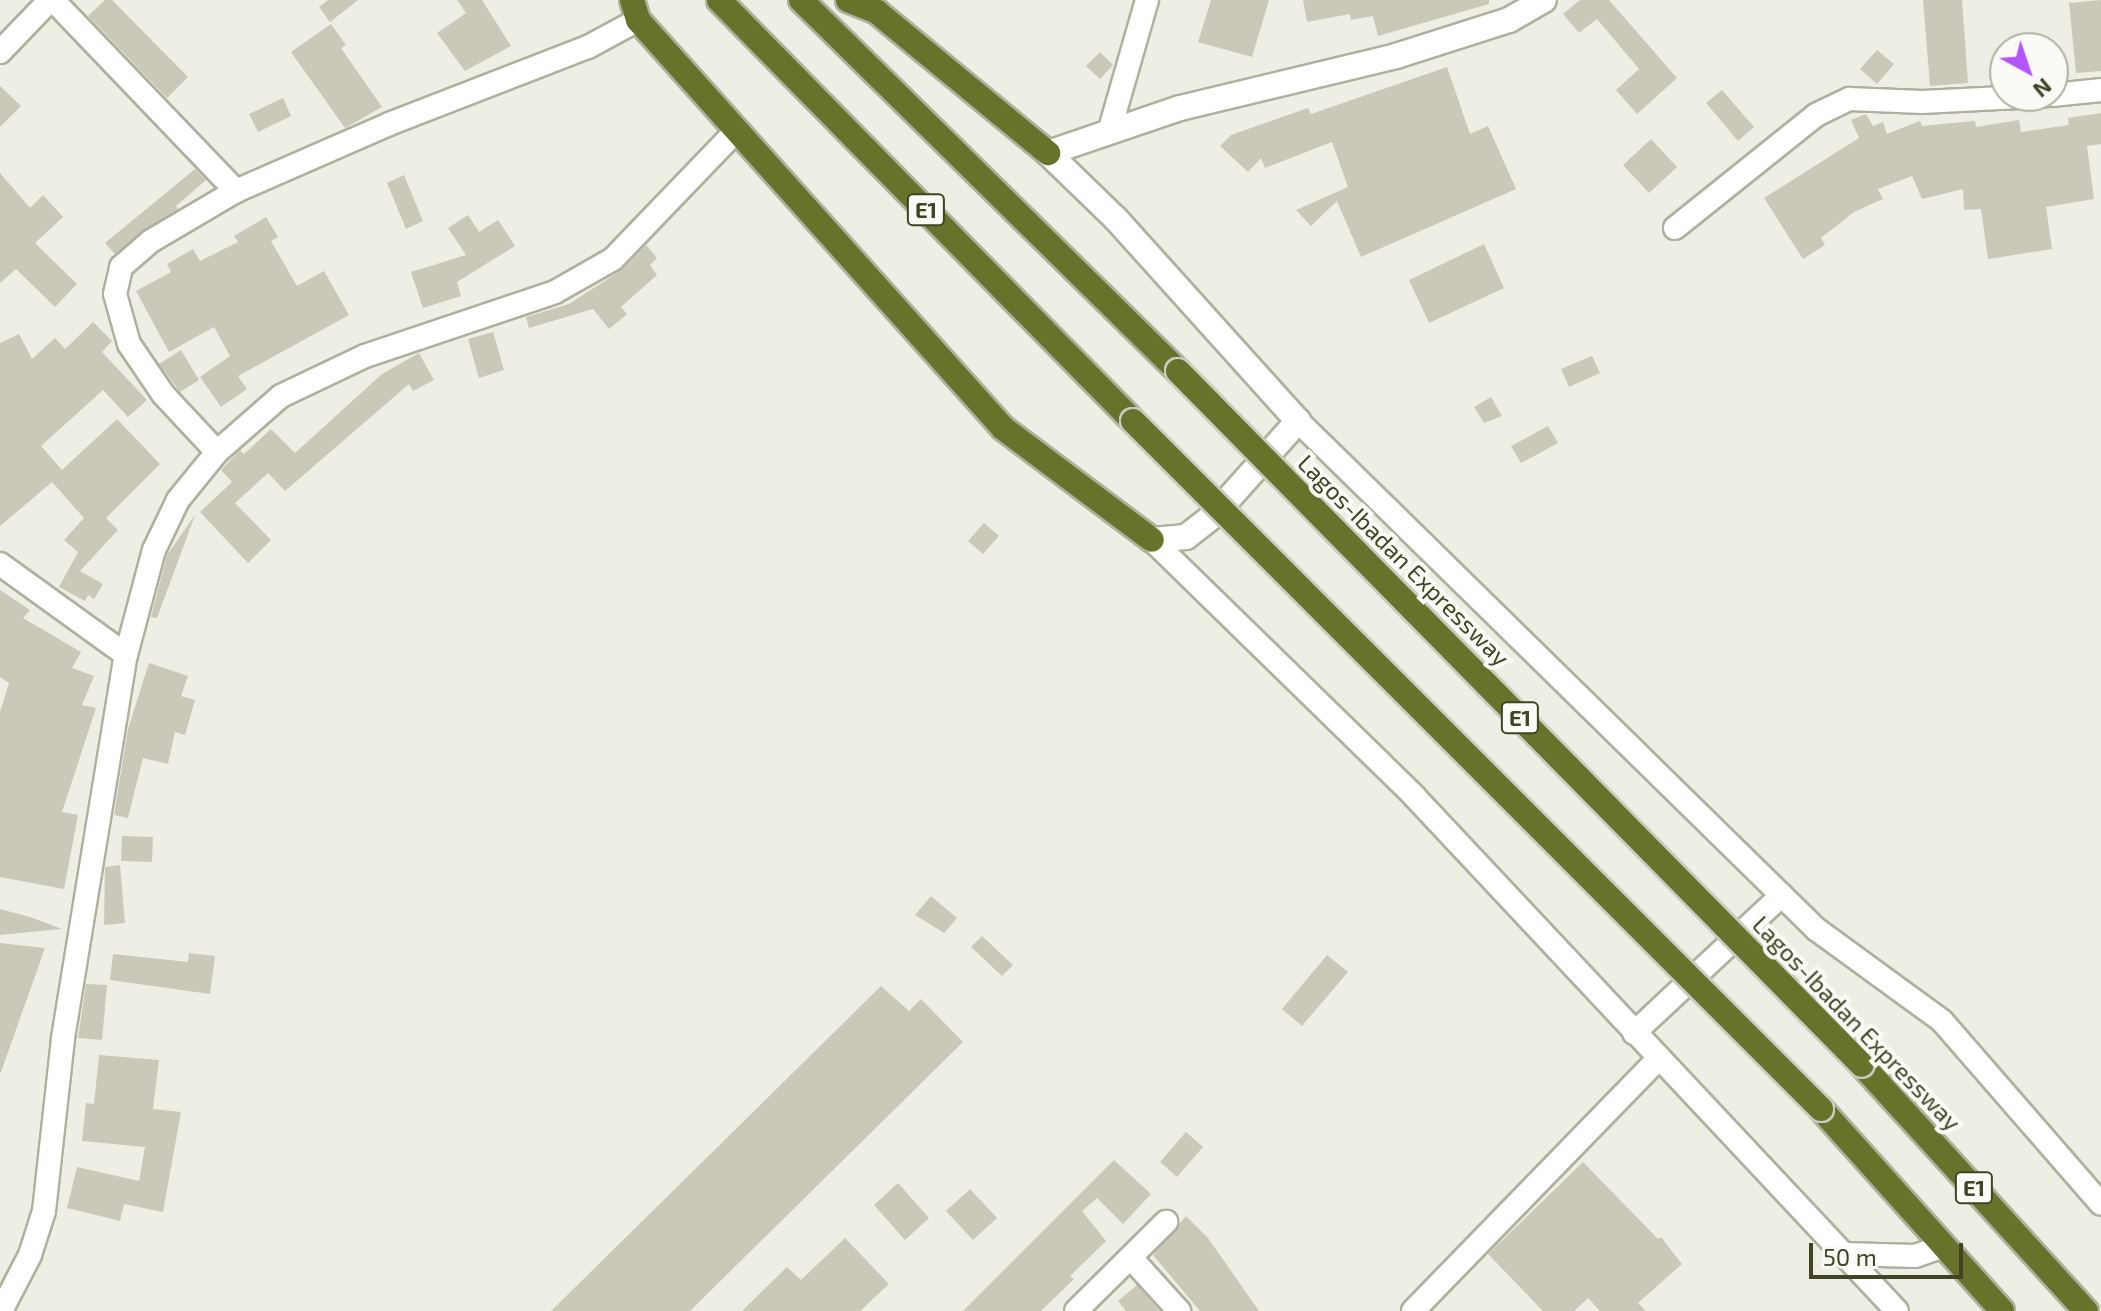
<!DOCTYPE html>
<style>
body{margin:0}
#map{position:relative;width:2101px;height:1311px;overflow:hidden;background:#efeee4;font-family:"Exo 2",sans-serif}
div>[style]{position:absolute}
[style*='--x']{left:calc(var(--x)*1px);top:calc(var(--y)*1px);width:calc(var(--w)*1px);rotate:calc(var(--a)*1deg)}
.building>*{inset:0;background:#cac8b9}
.roads{filter:drop-shadow(2px 0 #b0b09e) drop-shadow(-2px 0 #b0b09e) drop-shadow(0 2px #b0b09e) drop-shadow(0 -2px #b0b09e)}
.street>*{height:22px;margin:-11px;padding:0 11px;transform-origin:11px;border-radius:11px;background:#fff}
.secondary>*{height:24px;margin:-12px;padding:0 12px;transform-origin:12px;border-radius:12px;background:#fff}
.highway>*{height:24px;margin:-12px;padding:0 12px;transform-origin:12px;border-radius:12px;background:#69722b}
.bridges{filter:drop-shadow(2px 0 #cacac1) drop-shadow(-2px 0 #cacac1) drop-shadow(0 2px #cacac1) drop-shadow(0 -2px #cacac1)}
.highway-bridge>*{height:24px;margin:-12px;padding:0 12px;transform-origin:12px;border-radius:12px;background:#69722b}
span{translate:-50% -50%;white-space:nowrap;text-align:center;line-height:1.15;-webkit-text-stroke:8px #fbfaf6;paint-order:stroke}
.shield-label span{padding:2px 6px;background:#fbfaf6;border:2px solid;border-radius:6px;-webkit-text-stroke-width:0}
.shield-label{font-size:22px;color:#414322;font-weight:700}
.street-label{font-size:24px;color:#414322}
.north{position:absolute;left:1989px;top:32px;width:80px;height:80px;box-sizing:border-box;background:#fbfaf6;border:2px solid #b1b1a1;border-radius:50%;rotate:140deg;font-size:22px;font-weight:700;line-height:32px;text-align:center;color:#414322}
.north::after{content:'';display:block;margin:auto;width:28px;height:36px;background:#b454fd;clip-path:polygon(50% 0,100% 100%,50% 72%,0 100%)}
.scale{position:absolute;left:1809px;top:1243px;width:154px;height:36px;box-sizing:border-box;border:4px solid #414322;border-top:0;padding-left:10px;font-size:24px;line-height:28px;white-space:nowrap;color:#414322;-webkit-text-stroke:6px #fbfaf6;paint-order:stroke}
</style>
<div id="map">
<div class="building">
<div style="clip-path:polygon(105px 0,112px 0,188px 77px,167px 98px,88px 16px)"></div>
<div style="clip-path:polygon(328px 0,358px 0,330px 22px,319px 7px)"></div>
<div style="clip-path:polygon(457px 0,482px 0,511px 46px,465px 71px,437px 33px,466px 13px)"></div>
<div style="clip-path:polygon(1211px 0,1269px 0,1252px 57px,1198px 42px)"></div>
<div style="clip-path:polygon(1303px 0,1489px 0,1489px 4px,1378px 36px,1373px 16px,1351px 20px,1350px 14px,1307px 22px)"></div>
<div style="clip-path:polygon(1580px 0,1609px 0,1677px 78px,1637px 114px,1616px 90px,1639px 69px,1597px 19px,1579px 33px,1563px 14px)"></div>
<div style="clip-path:polygon(1923px 0,1962px 0,1968px 83px,1930px 86px)"></div>
<div style="clip-path:polygon(2101px 0,2101px 71px,2076px 73px,2069px 3px)"></div>
<div style="clip-path:polygon(331px 24px,346px 45px,341px 48px,382px 107px,345px 128px,291px 52px)"></div>
<div style="clip-path:polygon(1877px 50px,1894px 64px,1877px 84px,1860px 69px)"></div>
<div style="clip-path:polygon(1100px 52px,1113px 65px,1100px 79px,1086px 66px)"></div>
<div style="clip-path:polygon(1447px 67px,1470px 134px,1488px 126px,1516px 189px,1361px 257px,1337px 201px,1311px 226px,1296px 210px,1348px 187px,1332px 142px,1265px 168px,1261px 158px,1248px 172px,1220px 146px,1231px 135px,1308px 108px,1311px 114px)"></div>
<div style="clip-path:polygon(0 86px,21px 106px,0 127px)"></div>
<div style="clip-path:polygon(1722px 90px,1754px 127px,1738px 141px,1706px 103px)"></div>
<div style="clip-path:polygon(283px 98px,291px 116px,258px 132px,249px 114px)"></div>
<div style="clip-path:polygon(2101px 113px,2101px 144px,2087px 146px,2094px 199px,2046px 207px,2052px 249px,1988px 259px,1981px 209px,1964px 210px,1963px 189px,1922px 199px,1912px 176px,1878px 189px,1883px 199px,1854px 212px,1821px 238px,1825px 245px,1803px 259px,1764px 198px,1859px 138px,1851px 120px,1866px 114px,1873px 126px,1883px 122px,1887px 134px,1920px 121px,1922px 126px,1975px 121px,1976px 127px,2019px 120px,2021px 132px,2069px 125px,2068px 118px)"></div>
<div style="clip-path:polygon(1651px 139px,1677px 167px,1649px 193px,1623px 165px)"></div>
<div style="clip-path:polygon(195px 169px,206px 180px,176px 206px,178px 209px,115px 254px,105px 243px)"></div>
<div style="clip-path:polygon(0 173px,30px 208px,43px 195px,63px 217px,35px 243px,77px 284px,55px 307px,16px 269px,0 283px)"></div>
<div style="clip-path:polygon(404px 175px,423px 221px,406px 229px,387px 183px)"></div>
<div style="clip-path:polygon(468px 215px,479px 232px,498px 220px,515px 246px,457px 282px,461px 296px,423px 308px,411px 272px,466px 255px,448px 228px)"></div>
<div style="clip-path:polygon(266px 217px,278px 237px,271px 241px,297px 286px,324px 271px,349px 315px,238px 376px,247px 389px,221px 407px,200px 377px,230px 356px,214px 327px,169px 352px,136px 291px,171px 272px,167px 264px,193px 249px,200px 261px,238px 242px,234px 236px)"></div>
<div style="clip-path:polygon(1484px 244px,1504px 288px,1429px 323px,1409px 280px)"></div>
<div style="clip-path:polygon(646px 245px,657px 258px,650px 265px,657px 275px,621px 307px,627px 314px,609px 329px,593px 309px,529px 328px,526px 317px,569px 304px,623px 269px)"></div>
<div style="clip-path:polygon(93px 322px,112px 341px,102px 352px,147px 400px,128px 417px,103px 390px,41px 446px,62px 470px,117px 419px,160px 464px,106px 518px,118px 530px,80px 571px,103px 584px,94px 599px,88px 595px,85px 601px,59px 587px,78px 552px,64px 540px,84px 518px,52px 482px,0 526px,0 343px,19px 334px,32px 359px,55px 338px,65px 349px)"></div>
<div style="clip-path:polygon(493px 332px,504px 370px,479px 378px,468px 339px)"></div>
<div style="clip-path:polygon(181px 350px,199px 380px,180px 392px,159px 364px)"></div>
<div style="clip-path:polygon(419px 353px,434px 380px,413px 391px,409px 384px,285px 491px,268px 473px,235px 503px,271px 540px,248px 563px,200px 512px,232px 482px,221px 470px,240px 450px,244px 454px,271px 429px,295px 453px,382px 374px)"></div>
<div style="clip-path:polygon(1592px 356px,1600px 373px,1569px 387px,1561px 369px)"></div>
<div style="clip-path:polygon(1491px 397px,1502px 416px,1484px 423px,1474px 407px)"></div>
<div style="clip-path:polygon(1548px 426px,1558px 443px,1521px 463px,1511px 446px)"></div>
<div style="clip-path:polygon(195px 515px,157px 618px,151px 617px,167px 555px)"></div>
<div style="clip-path:polygon(984px 523px,999px 536px,983px 554px,968px 541px)"></div>
<div style="clip-path:polygon(0 590px,30px 610px,23px 618px,81px 652px,72px 668px,94px 676px,82px 705px,96px 708px,62px 812px,78px 815px,64px 889px,0 877px,0 712px,9px 683px,0 677px)"></div>
<div style="clip-path:polygon(149px 663px,188px 676px,181px 696px,195px 700px,185px 735px,175px 732px,168px 764px,143px 758px,128px 818px,114px 815px,128px 729px)"></div>
<div style="clip-path:polygon(122px 836px,153px 837px,152px 862px,121px 861px)"></div>
<div style="clip-path:polygon(120px 865px,125px 923px,104px 925px,105px 867px)"></div>
<div style="clip-path:polygon(931px 896px,957px 918px,944px 933px,915px 915px)"></div>
<div style="clip-path:polygon(0 909px,30px 917px,62px 929px,0 935px)"></div>
<div style="clip-path:polygon(982px 936px,1013px 965px,1002px 976px,971px 947px)"></div>
<div style="clip-path:polygon(0 943px,45px 948px,1px 1072px,0 1072px)"></div>
<div style="clip-path:polygon(189px 953px,215px 956px,210px 994px,110px 980px,113px 954px,188px 962px)"></div>
<div style="clip-path:polygon(1327px 955px,1348px 972px,1302px 1026px,1282px 1009px)"></div>
<div style="clip-path:polygon(86px 984px,107px 985px,102px 1040px,78px 1038px)"></div>
<div style="clip-path:polygon(881px 986px,909px 1011px,921px 999px,963px 1042px,690px 1311px,551px 1311px)"></div>
<div style="clip-path:polygon(99px 1055px,159px 1060px,153px 1109px,181px 1112px,163px 1212px,124px 1204px,120px 1221px,67px 1208px,77px 1167px,139px 1181px,145px 1147px,82px 1141px,86px 1103px,94px 1104px)"></div>
<div style="clip-path:polygon(1186px 1132px,1203px 1147px,1177px 1177px,1160px 1162px)"></div>
<div style="clip-path:polygon(1114px 1160px,1151px 1194px,1123px 1224px,1097px 1198px,1082px 1211px,1106px 1241px,1070px 1276px,1074px 1279px,1041px 1311px,963px 1311px)"></div>
<div style="clip-path:polygon(1583px 1162px,1658px 1239px,1661px 1237px,1682px 1264px,1638px 1303px,1646px 1311px,1600px 1311px,1588px 1298px,1574px 1311px,1543px 1311px,1488px 1254px)"></div>
<div style="clip-path:polygon(898px 1183px,929px 1218px,905px 1240px,874px 1205px)"></div>
<div style="clip-path:polygon(970px 1189px,997px 1218px,973px 1240px,946px 1211px)"></div>
<div style="clip-path:polygon(1186px 1216px,1208px 1238px,1259px 1311px,1200px 1311px,1153px 1255px)"></div>
<div style="clip-path:polygon(845px 1238px,889px 1284px,860px 1311px,742px 1311px,787px 1267px,801px 1280px)"></div>
<div style="clip-path:polygon(1137px 1285px,1160px 1311px,1126px 1311px,1118px 1301px)"></div>
</div>
<div class="roads">
<div class="street">
<div style="--x:53;--y:0;--w:265;--a:46.2"></div>
<div style="--x:0;--y:52;--w:72;--a:-46.1"></div>
<div style="--x:2053;--y:95;--w:48;--a:-5.9"></div>
<div style="--x:1110;--y:129;--w:134;--a:-74"></div>
<div style="--x:1675;--y:228;--w:181;--a:-38.7"></div>
<div style="--x:1816;--y:115;--w:37;--a:-26"></div>
<div style="--x:1849;--y:99;--w:74;--a:2.3"></div>
<div style="--x:1923;--y:102;--w:120;--a:-2.9"></div>
<div style="--x:1298;--y:421;--w:726;--a:44.44"></div>
<div style="--x:1816;--y:929;--w:156;--a:36.1"></div>
<div style="--x:1942;--y:1021;--w:242;--a:49"></div>
<div style="--x:217;--y:452;--w:79;--a:-133"></div>
<div style="--x:163;--y:394;--w:60;--a:-124.2"></div>
<div style="--x:129;--y:344;--w:52;--a:-105.6"></div>
<div style="--x:115;--y:294;--w:28;--a:-77"></div>
<div style="--x:121;--y:267;--w:40;--a:-41"></div>
<div style="--x:151;--y:241;--w:99;--a:-30.5"></div>
<div style="--x:236;--y:191;--w:167;--a:-23.6"></div>
<div style="--x:389;--y:124;--w:213;--a:-21.2"></div>
<div style="--x:588;--y:47;--w:57;--a:-28.4"></div>
<div style="--x:1152;--y:540;--w:366;--a:44.3"></div>
<div style="--x:1414;--y:796;--w:706;--a:46.84"></div>
<div style="--x:0;--y:564;--w:155;--a:35.8"></div>
<div style="--x:1634;--y:1033;--w:202;--a:-43"></div>
<div style="--x:1843;--y:1254;--w:72;--a:1.6"></div>
<div style="--x:1915;--y:1256;--w:31;--a:-19"></div>
<div style="--x:1131;--y:1258;--w:72;--a:47.8"></div>
<div style="--x:1;--y:1311;--w:63;--a:-62.6"></div>
<div style="--x:30;--y:1255;--w:46;--a:-72.3"></div>
<div style="--x:44;--y:1211;--w:174;--a:-83.7"></div>
<div style="--x:63;--y:1038;--w:388;--a:-80.7"></div>
<div style="--x:126;--y:655;--w:109;--a:-75.1"></div>
<div style="--x:154;--y:550;--w:55;--a:-64.4"></div>
<div style="--x:178;--y:500;--w:62;--a:-50.9"></div>
<div style="--x:217;--y:452;--w:85;--a:-41.2"></div>
<div style="--x:281;--y:396;--w:93;--a:-25.5"></div>
<div style="--x:365;--y:356;--w:200;--a:-18.6"></div>
<div style="--x:555;--y:292;--w:67;--a:-29.6"></div>
<div style="--x:613;--y:259;--w:178;--a:-46.1"></div>
<div style="--x:1076;--y:1311;--w:127;--a:-44.7"></div>
<div style="--x:1413;--y:1311;--w:351;--a:-45.8"></div>
</div>
<div class="secondary">
<div style="--x:1152;--y:540;--w:34;--a:-5"></div>
<div style="--x:1186;--y:537;--w:37;--a:-38"></div>
<div style="--x:1215;--y:514;--w:125;--a:-48.3"></div>
<div style="--x:1298;--y:421;--w:272;--a:-132"></div>
<div style="--x:1116;--y:219;--w:95;--a:-135.9"></div>
<div style="--x:1048;--y:153;--w:139;--a:-18.8"></div>
<div style="--x:1180;--y:108;--w:222;--a:-13.5"></div>
<div style="--x:1396;--y:56;--w:119;--a:-17.7"></div>
<div style="--x:1509;--y:20;--w:40;--a:-29.7"></div>
</div>
<div class="highway">
<div style="--x:632;--y:0;--w:21;--a:73"></div>
<div style="--x:638;--y:20;--w:547;--a:48.18"></div>
<div style="--x:1003;--y:428;--w:186;--a:36.9"></div>
<div style="--x:719;--y:0;--w:590;--a:45.48"></div>
<div style="--x:801;--y:0;--w:529;--a:44.54"></div>
<div style="--x:848;--y:0;--w:31;--a:22"></div>
<div style="--x:877;--y:12;--w:222;--a:39.5"></div>
<div style="--x:1862;--y:1065;--w:333;--a:47.7"></div>
<div style="--x:1821;--y:1109;--w:271;--a:48.1"></div>
</div>
</div>
<div class="bridges">
<div class="highway-bridge">
<div style="--x:1178;--y:371;--w:974;--a:45.42"></div>
<div style="--x:1133;--y:421;--w:973;--a:45"></div>
</div>
</div>
<div class="shield-label">
<span style="left:926px;top:210px">E1</span>
<span style="left:1520px;top:718px">E1</span>
<span style="left:1974px;top:1188px">E1</span>
</div>
<div class="street-label">
<span style="left:1404px;top:560px;rotate:45deg">Lagos-Ibadan Expressway</span>
<span style="left:1857px;top:1023px;rotate:46deg">Lagos-Ibadan Expressway</span>
</div>
<div class="north">N</div>
<div class="scale">50 m</div>
</div>
